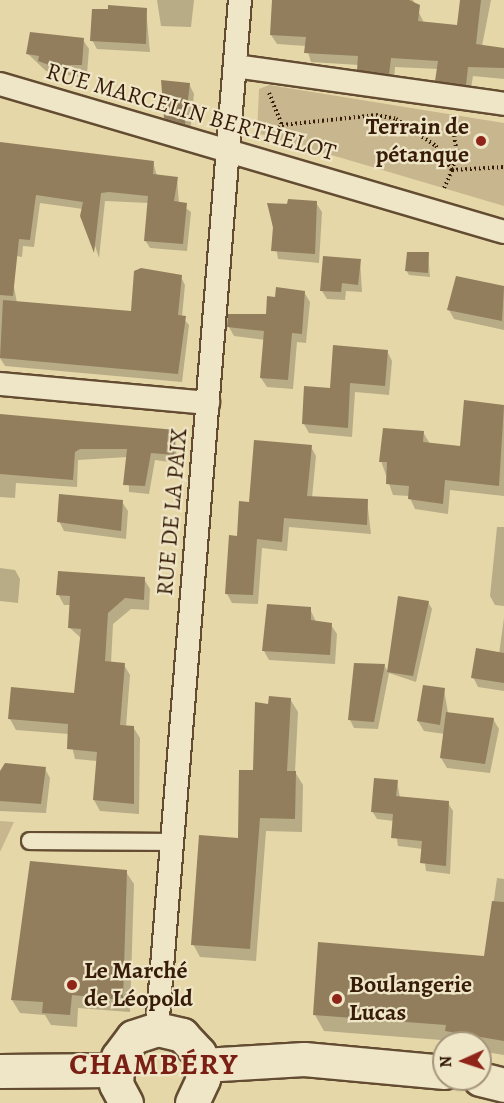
<!DOCTYPE html>
<meta charset="utf-8">
<style>
body{margin:0}
#map{position:relative;width:504px;height:1103px;overflow:hidden;background:#e6d7a9;font-family:Alegreya,serif}
div>[style]{position:absolute}
[style*='--x']{left:calc(var(--x)*1px);top:calc(var(--y)*1px);width:calc(var(--w)*1px);rotate:calc(var(--a)*1deg)}
.green>*{inset:0;background:#c8b78e}
.shadow>*{inset:0;background:#0003}
.building>*{inset:0;background:#927e5c}
.path>*{height:4px;margin-top:-2px;transform-origin:0;background:repeating-linear-gradient(90deg,#371d09 0 1.5px,transparent 0 4.5px)}
.roads{filter:drop-shadow(2px 0 #634c31) drop-shadow(-2px 0 #634c31) drop-shadow(0 2px #634c31) drop-shadow(0 -2px #634c31)}
.pedestrian>*{height:16px;margin:-8px;padding:0 8px;transform-origin:8px;border-radius:8px;background:#efe5c7}
.minor>*{height:22px;margin:-11px;padding:0 11px;transform-origin:11px;border-radius:11px;background:#efe5c7}
.secondary>*{height:33px;margin:-16.5px;padding:0 16.5px;transform-origin:16.5px;border-radius:16.5px;background:#efe5c7}
.dots>*{width:16px;height:16px;translate:-50% -50%;box-sizing:border-box;border:3px solid #efe5c7;border-radius:50%}
span{translate:-50% -50%;white-space:nowrap;text-align:center;line-height:1.15;-webkit-text-stroke:4.5px #efe5c7;paint-order:stroke}
.street-label{font-size:24px;color:#371d09}
.poi-label{font-size:24px;color:#371d09;font-weight:700}
.right{translate:-100% -50%;text-align:right}
.left{translate:0 -50%;text-align:left}
.district-label{font-size:30px;color:#7a1f14;font-weight:700;letter-spacing:1.5px}
.north{position:absolute;left:432px;top:1031px;width:60px;height:60px;box-sizing:border-box;background:#efe5c7;border:2px solid #a5957b;border-radius:50%;rotate:267deg;font-size:16px;font-weight:700;line-height:24px;text-align:center;color:#371d09}
.north::after{content:'';display:block;margin:auto;width:21px;height:27px;background:#8f2418;clip-path:polygon(50% 0,100% 100%,50% 72%,0 100%)}
</style>
<div id="map">
<div class="green">
<div style="clip-path:polygon(269px 85px,504px 123px,504px 206px,257px 133px,259px 89px)"></div>
<div style="clip-path:polygon(0 821px,14px 822px,0 852px)"></div>
</div>
<div class="shadow">
<div style="clip-path:polygon(157px 0,194px 0,191px 27px,161px 26px)"></div>
<div style="clip-path:polygon(273px 0,413px 0,424px 23px,458px 26px,462px 0,491px 0,482px 46px,504px 49px,504px 79px,473px 76px,470px 94px,443px 90px,438px 69px,395px 67px,394px 83px,364px 79px,359px 65px,311px 62px,306px 46px,277px 44px,271px 35px)"></div>
<div style="clip-path:polygon(146px 9px,150px 52px,97px 49px,92px 40px)"></div>
<div style="clip-path:polygon(83px 40px,89px 49px,87px 74px,79px 77px,46px 71px,28px 54px)"></div>
<div style="clip-path:polygon(189px 84px,194px 94px,190px 133px,171px 127px,165px 118px)"></div>
<div style="clip-path:polygon(0 143px,153px 162px,157px 176px,177px 178px,179px 203px,191px 212px,187px 251px,150px 248px,145px 240px,149px 203px,105px 201px,99px 258px,83px 209px,40px 203px,34px 247px,23px 246px,22px 257px,0 253px)"></div>
<div style="clip-path:polygon(316px 203px,322px 212px,319px 263px,278px 259px,269px 204px)"></div>
<div style="clip-path:polygon(428px 254px,430px 277px,409px 275px,406px 270px)"></div>
<div style="clip-path:polygon(360px 260px,362px 292px,346px 291px,345px 300px,327px 299px,322px 291px)"></div>
<div style="clip-path:polygon(181px 277px,185px 285px,182px 317px,189px 325px,182px 382px,5px 366px,0 358px,0 285px,14px 287px,17px 303px,132px 313px)"></div>
<div style="clip-path:polygon(457px 278px,504px 287px,504px 330px,454px 319px,449px 310px)"></div>
<div style="clip-path:polygon(304px 292px,310px 302px,306px 343px,297px 342px,293px 389px,267px 387px,261px 378px,265px 340px,234px 336px,229px 327px,267px 315px)"></div>
<div style="clip-path:polygon(387px 351px,392px 361px,389px 395px,355px 392px,352px 437px,309px 433px,304px 424px,331px 389px)"></div>
<div style="clip-path:polygon(466px 402px,504px 406px,504px 496px,450px 490px,448px 514px,415px 509px,409px 496px,393px 495px,381px 461px,423px 432px,430px 444px,462px 448px)"></div>
<div style="clip-path:polygon(0 416px,175px 431px,177px 463px,155px 460px,149px 494px,129px 492px,128px 457px,78px 460px,77px 487px,16px 483px,15px 498px,0 497px)"></div>
<div style="clip-path:polygon(311px 447px,316px 456px,312px 498px,367px 500px,371px 534px,289px 527px,287px 551px,262px 548px,258px 604px,232px 603px,227px 594px,250px 503px)"></div>
<div style="clip-path:polygon(122px 502px,128px 511px,126px 539px,64px 531px,59px 521px)"></div>
<div style="clip-path:polygon(497px 527px,504px 527px,504px 606px,495px 605px,490px 596px)"></div>
<div style="clip-path:polygon(0 568px,15px 570px,20px 579px,18px 603px,0 601px)"></div>
<div style="clip-path:polygon(144px 579px,150px 589px,149px 610px,131px 609px,113px 624px,111px 663px,124px 665px,130px 675px,126px 727px,133px 727px,140px 738px,139px 814px,100px 811px,94px 800px,97px 761px,75px 759px,69px 734px,16px 730px,10px 719px,75px 694px,82px 639px,70px 628px,71px 605px,64px 605px,58px 594px)"></div>
<div style="clip-path:polygon(428px 602px,432px 609px,416px 682px,389px 673px,378px 729px,354px 728px,350px 720px,384px 665px,388px 672px)"></div>
<div style="clip-path:polygon(310px 609px,316px 622px,331px 625px,337px 634px,335px 664px,269px 660px,264px 651px)"></div>
<div style="clip-path:polygon(504px 618px,504px 691px,478px 687px,473px 677px,499px 654px)"></div>
<div style="clip-path:polygon(444px 689px,448px 713px,493px 719px,499px 729px,490px 773px,447px 768px,441px 758px,445px 734px,424px 731px,418px 721px)"></div>
<div style="clip-path:polygon(290px 699px,298px 712px,295px 772px,303px 785px,302px 832px,266px 831px,256px 961px,200px 957px,193px 944px,239px 839px,270px 705px)"></div>
<div style="clip-path:polygon(45px 769px,50px 778px,46px 813px,0 811px,0 772px)"></div>
<div style="clip-path:polygon(397px 781px,400px 798px,448px 803px,453px 811px,450px 874px,426px 871px,423px 849px,398px 846px,394px 821px,377px 819px,372px 811px)"></div>
<div style="clip-path:polygon(32px 863px,126px 872px,134px 884px,130px 1012px,78px 1008px,77px 1027px,51px 1025px,45px 1015px,20px 1013px,12px 1000px)"></div>
<div style="clip-path:polygon(497px 878px,504px 879px,504px 1055px,480px 1051px,480px 1043px,324px 1031px,315px 1015px,486px 958px)"></div>
</div>
<div class="building">
<div style="clip-path:polygon(272px 0,409px 0,420px 5px,418px 21px,457px 25px,460px 0,481px 0,476px 44px,504px 48px,504px 68px,468px 67px,466px 85px,435px 81px,438px 61px,391px 58px,389px 74px,357px 70px,358px 56px,304px 53px,306px 37px,270px 35px)"></div>
<div style="clip-path:polygon(108px 5px,147px 8px,146px 44px,90px 41px,92px 9px,108px 9px)"></div>
<div style="clip-path:polygon(30px 32px,84px 38px,82px 65px,49px 65px,38px 61px,39px 56px,26px 54px)"></div>
<div style="clip-path:polygon(161px 80px,190px 83px,185px 124px,164px 118px)"></div>
<div style="clip-path:polygon(0 142px,154px 161px,153px 174px,178px 177px,174px 201px,187px 203px,183px 244px,144px 241px,148px 196px,109px 192px,101px 193px,94px 253px,80px 216px,83px 202px,36px 195px,30px 240px,19px 239px,13px 296px,0 295px)"></div>
<div style="clip-path:polygon(288px 199px,317px 201px,315px 254px,271px 251px,273px 227px,267px 203px,287px 204px)"></div>
<div style="clip-path:polygon(407px 252px,429px 252px,428px 273px,405px 271px)"></div>
<div style="clip-path:polygon(323px 256px,361px 259px,358px 285px,342px 283px,341px 292px,320px 291px)"></div>
<div style="clip-path:polygon(141px 268px,182px 275px,178px 315px,186px 316px,178px 374px,0 358px,3px 300px,131px 311px,134px 271px)"></div>
<div style="clip-path:polygon(456px 276px,504px 286px,502px 321px,447px 310px)"></div>
<div style="clip-path:polygon(276px 287px,305px 291px,302px 334px,292px 333px,288px 380px,260px 378px,264px 331px,227px 327px,228px 314px,266px 314px,267px 296px,275px 297px)"></div>
<div style="clip-path:polygon(333px 345px,388px 350px,385px 386px,350px 383px,348px 428px,302px 424px,304px 386px,330px 388px)"></div>
<div style="clip-path:polygon(464px 400px,504px 405px,499px 486px,445px 480px,443px 504px,408px 499px,409px 486px,386px 484px,387px 462px,379px 462px,383px 428px,424px 431px,423px 442px,460px 446px)"></div>
<div style="clip-path:polygon(0 414px,176px 430px,174px 455px,151px 453px,145px 486px,123px 485px,127px 449px,80px 449px,75px 452px,73px 480px,0 474px)"></div>
<div style="clip-path:polygon(254px 440px,312px 445px,307px 496px,368px 499px,367px 525px,284px 518px,282px 542px,257px 539px,253px 595px,225px 594px,229px 535px,237px 536px,239px 501px,249px 502px)"></div>
<div style="clip-path:polygon(59px 494px,123px 500px,121px 531px,57px 522px)"></div>
<div style="clip-path:polygon(58px 571px,145px 577px,144px 600px,125px 598px,108px 613px,105px 661px,125px 663px,120px 725px,134px 726px,134px 804px,93px 800px,97px 752px,67px 749px,68px 724px,8px 719px,11px 687px,74px 693px,81px 629px,68px 628px,70px 596px,56px 595px)"></div>
<div style="clip-path:polygon(398px 596px,429px 601px,413px 676px,387px 672px)"></div>
<div style="clip-path:polygon(267px 604px,311px 607px,311px 620px,332px 623px,330px 655px,262px 651px)"></div>
<div style="clip-path:polygon(476px 648px,504px 653px,504px 683px,471px 678px)"></div>
<div style="clip-path:polygon(354px 663px,385px 664px,374px 722px,348px 720px)"></div>
<div style="clip-path:polygon(423px 685px,445px 688px,440px 725px,417px 721px)"></div>
<div style="clip-path:polygon(269px 696px,291px 698px,287px 771px,296px 771px,295px 819px,260px 818px,250px 949px,191px 945px,199px 835px,238px 838px,239px 770px,253px 770px,255px 702px,268px 704px)"></div>
<div style="clip-path:polygon(446px 712px,494px 718px,485px 764px,440px 758px)"></div>
<div style="clip-path:polygon(5px 763px,46px 767px,41px 804px,0 801px,0 771px)"></div>
<div style="clip-path:polygon(374px 778px,398px 780px,396px 796px,449px 801px,446px 866px,420px 863px,422px 841px,391px 838px,393px 814px,371px 812px)"></div>
<div style="clip-path:polygon(30px 861px,127px 870px,123px 1000px,72px 995px,70px 1015px,42px 1013px,43px 1002px,11px 1000px)"></div>
<div style="clip-path:polygon(492px 901px,504px 902px,504px 1041px,445px 1031px,446px 1025px,313px 1015px,318px 942px,484px 956px)"></div>
</div>
<div class="path">
<div style="--x:269;--y:93;--w:35;--a:68"></div>
<div style="--x:265;--y:139;--w:22;--a:-39"></div>
<div style="--x:282;--y:125;--w:95;--a:-6.1"></div>
<div style="--x:376;--y:115;--w:20;--a:11"></div>
<div style="--x:396;--y:119;--w:48;--a:34"></div>
<div style="--x:436;--y:146;--w:29;--a:56"></div>
<div style="--x:452;--y:170;--w:16;--a:-72"></div>
<div style="--x:457;--y:155;--w:37;--a:-98"></div>
<div style="--x:444;--y:188;--w:20;--a:-66"></div>
<div style="--x:452;--y:170;--w:52;--a:-3.3"></div>
</div>
<div class="roads">
<div class="pedestrian">
<div style="--x:30;--y:841;--w:142;--a:0.4"></div>
</div>
<div class="minor">
<div style="--x:235;--y:66;--w:272;--a:8"></div>
<div style="--x:0;--y:84;--w:525;--a:16.36"></div>
<div style="--x:0;--y:384;--w:209;--a:5.2"></div>
<div style="--x:157;--y:1029;--w:1032;--a:-85.39"></div>
</div>
<div class="secondary">
<div style="--x:203;--y:1065;--w:101;--a:-3.4"></div>
<div style="--x:304;--y:1059;--w:141;--a:5.3"></div>
<div style="--x:0;--y:1071;--w:115;--a:-0.5"></div>
<div style="--x:480;--y:1079;--w:25;--a:14"></div>
<div style="--x:126;--y:1103;--w:21;--a:-118"></div>
<div style="--x:116;--y:1084;--w:27;--a:-86"></div>
<div style="--x:118;--y:1057;--w:25;--a:-53"></div>
<div style="--x:133;--y:1037;--w:25;--a:-18"></div>
<div style="--x:157;--y:1029;--w:26;--a:13"></div>
<div style="--x:182;--y:1035;--w:25;--a:47"></div>
<div style="--x:199;--y:1053;--w:26;--a:81"></div>
<div style="--x:203;--y:1079;--w:26;--a:115"></div>
</div>
</div>
<div class="dots">
<div style="left:481px;top:141px;background:#8f2418"></div>
<div style="left:72px;top:985px;background:#8f2418"></div>
<div style="left:337px;top:999px;background:#8f2418"></div>
</div>
<div class="street-label">
<span style="left:191px;top:112px;rotate:16deg">RUE MARCELIN BERTHELOT</span>
<span style="left:172px;top:512px;rotate:-85deg">RUE DE LA PAIX</span>
</div>
<div class="poi-label">
<span class="right" style="left:469px;top:141px">Terrain de<br>pétanque</span>
<span class="left" style="left:84px;top:985px">Le Marché<br>de Léopold</span>
<span class="left" style="left:349px;top:999px">Boulangerie<br>Lucas</span>
</div>
<div class="district-label">
<span style="left:154px;top:1064px">CHAMBÉRY</span>
</div>
<div class="north">N</div>
</div>
